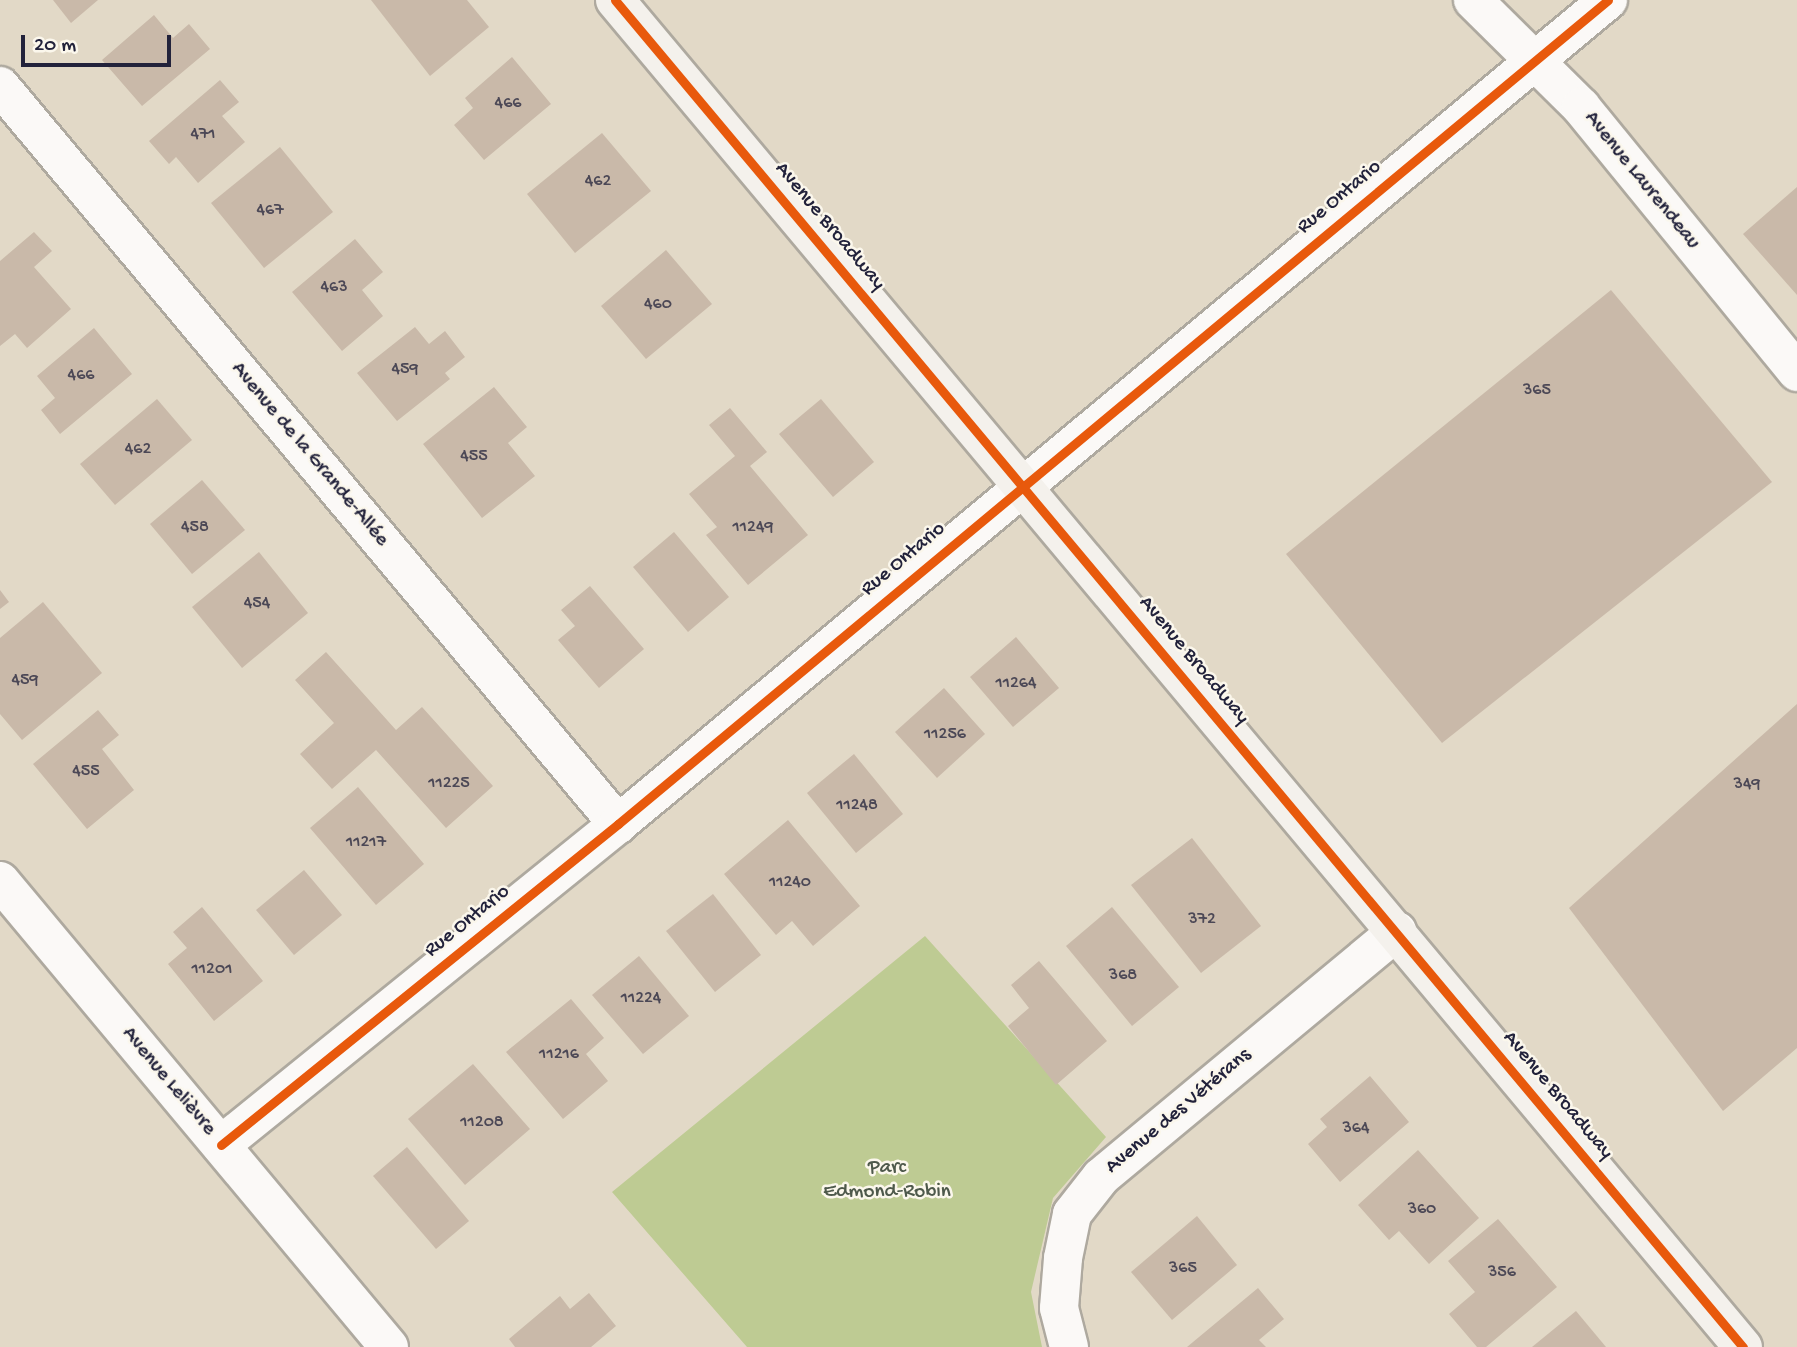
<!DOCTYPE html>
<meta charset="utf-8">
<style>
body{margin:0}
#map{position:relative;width:1797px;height:1347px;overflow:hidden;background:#e2d9c7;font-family:"Gochi Hand",sans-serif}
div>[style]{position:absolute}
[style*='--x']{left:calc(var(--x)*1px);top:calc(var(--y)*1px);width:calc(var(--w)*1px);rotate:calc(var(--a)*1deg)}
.green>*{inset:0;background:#becb93}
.building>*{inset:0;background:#c9b9a9}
.roads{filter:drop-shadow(2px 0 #aea99f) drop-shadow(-2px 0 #aea99f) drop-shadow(0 2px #aea99f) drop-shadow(0 -2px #aea99f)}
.street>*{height:38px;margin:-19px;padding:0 19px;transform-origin:19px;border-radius:19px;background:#fbf9f7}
.secondary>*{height:38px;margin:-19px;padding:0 19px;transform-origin:19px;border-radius:19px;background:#f4f1ec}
.cycleway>*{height:9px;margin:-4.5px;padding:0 4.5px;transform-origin:4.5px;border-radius:4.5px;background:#e8590c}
span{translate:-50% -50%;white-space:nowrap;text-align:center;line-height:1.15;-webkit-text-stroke:5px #fbf7ec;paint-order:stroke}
.number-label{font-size:18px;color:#4c4856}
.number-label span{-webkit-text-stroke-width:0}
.street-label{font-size:21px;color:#22223b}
.park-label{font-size:21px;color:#4e594b}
.scale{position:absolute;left:21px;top:35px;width:150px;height:32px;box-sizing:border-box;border:4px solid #22223b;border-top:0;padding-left:9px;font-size:21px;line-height:24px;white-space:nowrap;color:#22223b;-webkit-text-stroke:5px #fbf7ec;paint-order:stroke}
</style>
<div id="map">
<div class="green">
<div style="clip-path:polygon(925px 936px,1106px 1137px,1053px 1198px,1031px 1292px,1042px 1347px,747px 1347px,612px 1192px)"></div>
</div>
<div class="building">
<div style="clip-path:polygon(53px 0,98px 0,71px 23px)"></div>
<div style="clip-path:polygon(371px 0,467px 0,489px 27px,430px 76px)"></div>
<div style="clip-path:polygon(154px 15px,173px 38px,189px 24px,210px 49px,142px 106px,102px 60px)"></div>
<div style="clip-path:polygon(512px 57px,551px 104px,484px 160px,454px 125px,473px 108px,465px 98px)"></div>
<div style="clip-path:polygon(220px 80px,239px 102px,222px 116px,245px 142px,198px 183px,176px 157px,169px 164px,149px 141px)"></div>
<div style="clip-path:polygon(602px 133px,651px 191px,575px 253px,527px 194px)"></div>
<div style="clip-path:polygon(280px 147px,333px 212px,264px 268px,211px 203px)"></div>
<div style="clip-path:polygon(1797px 187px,1797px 295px,1743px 234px)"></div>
<div style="clip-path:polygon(34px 232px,52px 251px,34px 267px,71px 309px,27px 348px,15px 334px,0 346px,0 261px)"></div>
<div style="clip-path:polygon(355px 239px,383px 272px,362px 290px,383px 316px,342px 351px,292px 292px)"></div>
<div style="clip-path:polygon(666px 250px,712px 304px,646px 359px,601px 306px)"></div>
<div style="clip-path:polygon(1611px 290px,1772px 482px,1442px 743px,1286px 554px)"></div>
<div style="clip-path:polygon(415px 327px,429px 344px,445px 331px,465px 357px,445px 373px,450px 379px,397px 421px,357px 373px)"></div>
<div style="clip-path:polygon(94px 328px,132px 374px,60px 434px,41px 410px,55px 398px,37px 376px)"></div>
<div style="clip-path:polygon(494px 387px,527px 427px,508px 443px,535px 476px,482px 518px,423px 444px)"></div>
<div style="clip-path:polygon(157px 399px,192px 440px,115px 505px,80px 464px)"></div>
<div style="clip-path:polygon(821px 399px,874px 462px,833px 497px,779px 434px)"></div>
<div style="clip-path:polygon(730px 408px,767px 452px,750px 466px,808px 535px,748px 585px,706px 535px,717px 527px,689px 494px,735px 456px,709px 425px)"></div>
<div style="clip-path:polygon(202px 480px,245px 530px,192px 574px,150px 524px)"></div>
<div style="clip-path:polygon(674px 532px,729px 597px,688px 632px,633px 567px)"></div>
<div style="clip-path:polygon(259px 552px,308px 613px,242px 668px,192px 607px)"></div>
<div style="clip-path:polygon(590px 586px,644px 649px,599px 688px,558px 640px,575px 626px,561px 610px)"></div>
<div style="clip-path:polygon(0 590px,9px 602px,0 609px)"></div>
<div style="clip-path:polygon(43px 602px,102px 673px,22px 740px,0 714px,0 638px)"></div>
<div style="clip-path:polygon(1016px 637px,1059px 688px,1013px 727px,970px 677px)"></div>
<div style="clip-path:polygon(326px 652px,396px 730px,422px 707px,493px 786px,446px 828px,376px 750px,332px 789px,300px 754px,334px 723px,295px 680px)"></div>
<div style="clip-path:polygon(944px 688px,985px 734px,937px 778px,895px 732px)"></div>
<div style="clip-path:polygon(1797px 704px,1797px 1048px,1723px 1111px,1569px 908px)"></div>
<div style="clip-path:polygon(98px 710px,119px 735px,102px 749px,134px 790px,87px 829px,33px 764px)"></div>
<div style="clip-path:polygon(854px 754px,903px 814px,856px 853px,807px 793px)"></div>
<div style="clip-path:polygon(358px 787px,424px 864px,376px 905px,310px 828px)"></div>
<div style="clip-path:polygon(788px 820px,860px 906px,813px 946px,792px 921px,776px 935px,724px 874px)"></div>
<div style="clip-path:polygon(1192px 838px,1261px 926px,1201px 973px,1131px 885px)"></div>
<div style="clip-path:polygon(304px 870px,342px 915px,294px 955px,256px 910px)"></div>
<div style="clip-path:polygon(713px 894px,761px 955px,715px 992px,666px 931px)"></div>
<div style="clip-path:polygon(202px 907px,263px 981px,214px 1021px,168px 964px,187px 948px,173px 932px)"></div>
<div style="clip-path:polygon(1112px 907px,1179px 987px,1132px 1026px,1066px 946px)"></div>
<div style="clip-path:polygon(639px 956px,689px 1016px,643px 1054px,592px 995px)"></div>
<div style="clip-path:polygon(1039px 961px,1107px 1041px,1056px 1085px,1008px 1026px,1029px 1008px,1011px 985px)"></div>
<div style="clip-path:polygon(571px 999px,604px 1038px,586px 1054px,608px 1081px,563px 1119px,506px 1052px)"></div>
<div style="clip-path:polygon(473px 1064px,530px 1129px,465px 1185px,408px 1119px)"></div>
<div style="clip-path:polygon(1370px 1076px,1409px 1122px,1340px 1182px,1308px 1144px,1327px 1127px,1320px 1119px)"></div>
<div style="clip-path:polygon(407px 1147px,469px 1221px,436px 1249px,373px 1176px)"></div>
<div style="clip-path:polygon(1418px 1150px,1479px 1218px,1429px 1264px,1399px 1231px,1389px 1240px,1358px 1205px)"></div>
<div style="clip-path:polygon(1197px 1216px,1237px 1265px,1172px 1320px,1131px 1272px)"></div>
<div style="clip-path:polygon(1498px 1219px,1557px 1287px,1486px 1347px,1477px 1347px,1449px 1314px,1475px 1292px,1448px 1261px)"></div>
<div style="clip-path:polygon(1258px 1288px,1284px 1319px,1259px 1340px,1266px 1347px,1187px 1347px)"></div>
<div style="clip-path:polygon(589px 1293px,616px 1326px,591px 1347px,515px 1347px,509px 1339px,560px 1296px,570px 1309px)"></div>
<div style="clip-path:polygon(1576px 1311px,1606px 1347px,1532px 1347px)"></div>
</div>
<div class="roads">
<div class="street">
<div style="--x:1473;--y:0;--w:152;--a:44.7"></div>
<div style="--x:1581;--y:107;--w:342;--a:50.8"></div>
<div style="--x:0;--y:86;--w:963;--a:50.06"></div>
<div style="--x:0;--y:881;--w:607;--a:50.15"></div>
<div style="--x:221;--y:1145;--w:511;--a:-38.96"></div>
<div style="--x:618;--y:824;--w:1288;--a:-39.77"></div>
<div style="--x:1069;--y:1347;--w:40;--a:-104.4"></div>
<div style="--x:1059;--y:1308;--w:50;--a:-85.4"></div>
<div style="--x:1063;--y:1258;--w:45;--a:-78.4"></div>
<div style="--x:1072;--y:1214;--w:47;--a:-51.9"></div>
<div style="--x:1101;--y:1177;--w:385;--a:-39.7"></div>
</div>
<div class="secondary">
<div style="--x:615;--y:0;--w:1757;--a:50.06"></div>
</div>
</div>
<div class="cycleway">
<div style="--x:615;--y:0;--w:1757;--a:50.06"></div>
<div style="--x:221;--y:1145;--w:511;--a:-38.96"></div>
<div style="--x:618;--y:824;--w:1288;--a:-39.77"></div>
</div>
<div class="number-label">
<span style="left:508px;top:104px">466</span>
<span style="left:203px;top:135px">471</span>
<span style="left:598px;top:182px">462</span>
<span style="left:270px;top:211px">467</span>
<span style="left:334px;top:288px">463</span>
<span style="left:658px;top:305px">460</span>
<span style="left:405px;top:370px">459</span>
<span style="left:81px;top:376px">466</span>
<span style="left:1537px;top:391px">365</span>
<span style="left:138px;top:450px">462</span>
<span style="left:474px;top:457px">455</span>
<span style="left:195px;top:528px">458</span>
<span style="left:753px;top:528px">11249</span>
<span style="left:257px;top:604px">454</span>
<span style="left:25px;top:681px">459</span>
<span style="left:1016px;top:684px">11264</span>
<span style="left:945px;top:735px">11256</span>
<span style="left:86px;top:772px">455</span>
<span style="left:449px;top:784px">11225</span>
<span style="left:1747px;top:785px">349</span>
<span style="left:857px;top:806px">11248</span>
<span style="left:366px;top:843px">11217</span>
<span style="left:790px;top:883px">11240</span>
<span style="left:1202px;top:920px">372</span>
<span style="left:212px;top:970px">11201</span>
<span style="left:1123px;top:976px">368</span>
<span style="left:641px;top:999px">11224</span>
<span style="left:559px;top:1055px">11216</span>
<span style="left:482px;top:1123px">11208</span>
<span style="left:1356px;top:1129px">364</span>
<span style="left:1422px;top:1210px">360</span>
<span style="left:1183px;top:1269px">365</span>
<span style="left:1502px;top:1273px">356</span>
</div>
<div class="street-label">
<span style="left:1641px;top:181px;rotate:51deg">Avenue Laurendeau</span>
<span style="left:1340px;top:198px;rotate:-40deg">Rue Ontario</span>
<span style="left:829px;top:227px;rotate:50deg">Avenue Broadway</span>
<span style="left:309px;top:455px;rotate:50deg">Avenue de la Grande-Allée</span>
<span style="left:904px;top:560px;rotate:-40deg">Rue Ontario</span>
<span style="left:1193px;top:661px;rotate:50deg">Avenue Broadway</span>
<span style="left:468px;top:922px;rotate:-39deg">Rue Ontario</span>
<span style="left:168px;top:1082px;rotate:50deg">Avenue Lelièvre</span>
<span style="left:1557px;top:1096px;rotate:50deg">Avenue Broadway</span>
<span style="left:1179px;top:1112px;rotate:-40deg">Avenue des Vétérans</span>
</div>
<div class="park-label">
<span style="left:887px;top:1181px">Parc<br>Edmond-Robin</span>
</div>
<div class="scale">20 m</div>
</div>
